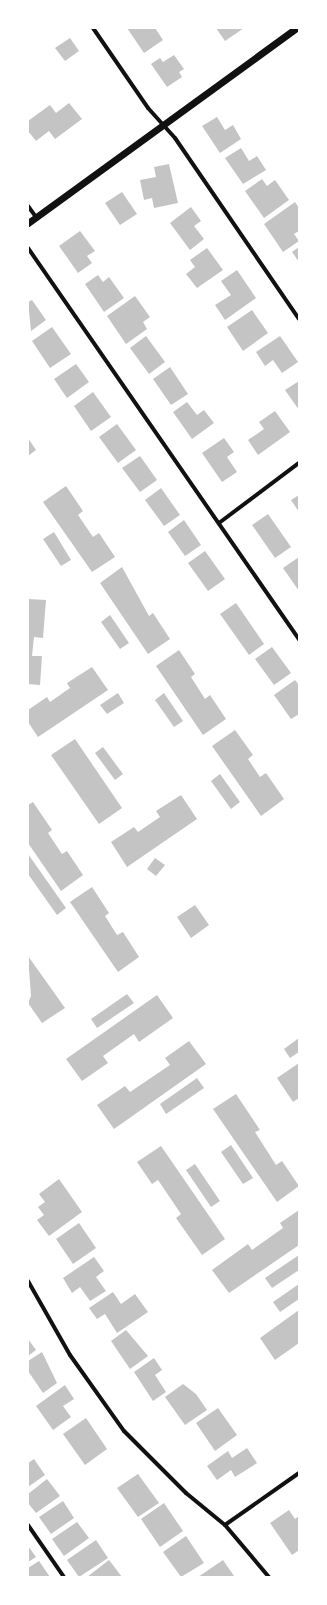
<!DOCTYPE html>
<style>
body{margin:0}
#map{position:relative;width:327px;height:1605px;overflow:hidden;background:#fff;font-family:Ubuntu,sans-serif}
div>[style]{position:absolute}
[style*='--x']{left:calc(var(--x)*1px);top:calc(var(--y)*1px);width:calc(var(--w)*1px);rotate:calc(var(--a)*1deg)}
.building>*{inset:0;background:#c4c4c4}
.minor>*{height:4px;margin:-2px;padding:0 2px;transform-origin:2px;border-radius:2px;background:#111}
.tertiary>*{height:7px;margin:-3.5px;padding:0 3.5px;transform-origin:3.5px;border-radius:3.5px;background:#111}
span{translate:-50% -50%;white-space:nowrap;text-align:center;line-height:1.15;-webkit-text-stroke:4px #fff;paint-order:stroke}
.frame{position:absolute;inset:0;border:29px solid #fff;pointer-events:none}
</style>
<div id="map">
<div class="building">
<div style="clip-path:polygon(127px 28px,155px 28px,163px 40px,144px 53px)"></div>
<div style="clip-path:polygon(216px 28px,244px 28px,225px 41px)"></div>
<div style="clip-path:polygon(70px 38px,79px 51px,65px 61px,55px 48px)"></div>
<div style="clip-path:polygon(174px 55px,184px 69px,179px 72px,182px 77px,167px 87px,151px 64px,160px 58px,163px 62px)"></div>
<div style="clip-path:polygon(69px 103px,82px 119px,55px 139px,49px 131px,36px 141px,28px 131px,28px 121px,50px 105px,56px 113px)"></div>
<div style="clip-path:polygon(217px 117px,225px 130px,233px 125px,241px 139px,220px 153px,202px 126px)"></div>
<div style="clip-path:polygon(241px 148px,249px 161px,257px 156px,266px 170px,243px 184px,225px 158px)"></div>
<div style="clip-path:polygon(169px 164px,178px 203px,154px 208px,152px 198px,144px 200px,140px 180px,156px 177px,154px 167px)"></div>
<div style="clip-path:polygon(262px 179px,267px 186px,275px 180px,289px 200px,264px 218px,245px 191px)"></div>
<div style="clip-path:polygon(122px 192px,137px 214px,120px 225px,105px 203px)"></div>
<div style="clip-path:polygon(295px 202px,299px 208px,299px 231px,294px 234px,299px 241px,283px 252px,264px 224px)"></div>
<div style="clip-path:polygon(191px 207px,201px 221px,194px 226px,204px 239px,190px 250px,170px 223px)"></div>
<div style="clip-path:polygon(80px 231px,95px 251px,87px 256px,92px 263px,78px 273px,59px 246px)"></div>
<div style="clip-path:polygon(299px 247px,299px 262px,292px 252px)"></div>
<div style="clip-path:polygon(207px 248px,223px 270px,197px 288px,186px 274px,195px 267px,190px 260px)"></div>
<div style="clip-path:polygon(237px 270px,256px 298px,225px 320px,215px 305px,231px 295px,221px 281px)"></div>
<div style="clip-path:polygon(98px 275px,103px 282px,109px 277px,124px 298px,104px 312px,85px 284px)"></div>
<div style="clip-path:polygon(135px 296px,150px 317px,143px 322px,147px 329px,126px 344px,107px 316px)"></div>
<div style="clip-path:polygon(32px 300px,46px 320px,31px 331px,28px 302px)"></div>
<div style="clip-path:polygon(252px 310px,268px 333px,243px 351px,227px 327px)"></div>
<div style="clip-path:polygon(52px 327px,71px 354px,50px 368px,32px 341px)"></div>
<div style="clip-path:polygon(146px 336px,165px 362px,149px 374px,130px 348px)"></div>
<div style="clip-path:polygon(280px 336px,298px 362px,282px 373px,273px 360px,265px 366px,256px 352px)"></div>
<div style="clip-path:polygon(76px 364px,89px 382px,67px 398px,54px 379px)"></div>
<div style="clip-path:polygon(170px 367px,188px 394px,171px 405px,153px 379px)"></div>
<div style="clip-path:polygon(299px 381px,299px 410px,285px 390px)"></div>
<div style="clip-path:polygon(93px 392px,111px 417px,91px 431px,74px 406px)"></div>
<div style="clip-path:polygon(187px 402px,197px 415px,204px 410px,214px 423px,192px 439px,173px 412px)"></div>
<div style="clip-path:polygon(275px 411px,290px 432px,258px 455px,248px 440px,264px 429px,259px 422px)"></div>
<div style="clip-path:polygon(117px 424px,136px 450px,118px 463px,99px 437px)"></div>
<div style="clip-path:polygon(28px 438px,36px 450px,28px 456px)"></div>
<div style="clip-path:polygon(224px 438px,234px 452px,227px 457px,237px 472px,222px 482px,202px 453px)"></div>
<div style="clip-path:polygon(140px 456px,157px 480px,140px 492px,122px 468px)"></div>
<div style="clip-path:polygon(66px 486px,83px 511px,78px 515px,93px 537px,99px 533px,115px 557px,92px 572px,43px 502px)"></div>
<div style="clip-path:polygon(161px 488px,180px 515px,164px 526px,145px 500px)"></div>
<div style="clip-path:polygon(299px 495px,299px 512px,291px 500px)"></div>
<div style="clip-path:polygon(268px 514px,291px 547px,275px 558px,252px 525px)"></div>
<div style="clip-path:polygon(184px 520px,201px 545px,185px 556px,168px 532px)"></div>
<div style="clip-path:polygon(54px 532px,71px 560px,61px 566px,43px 539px)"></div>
<div style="clip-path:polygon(205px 551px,225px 579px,208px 591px,188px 563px)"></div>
<div style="clip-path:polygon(299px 557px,299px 591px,283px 568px)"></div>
<div style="clip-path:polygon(122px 567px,149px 616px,153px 613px,170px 639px,148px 654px,100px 583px)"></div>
<div style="clip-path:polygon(28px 599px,46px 600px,43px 638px,34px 637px,32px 656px,42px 656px,40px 685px,28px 684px)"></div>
<div style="clip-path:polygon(236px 603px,264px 644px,249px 655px,220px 614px)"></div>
<div style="clip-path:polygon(110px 615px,129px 643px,120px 649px,101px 622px)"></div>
<div style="clip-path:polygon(272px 647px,291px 673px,274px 685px,255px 659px)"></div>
<div style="clip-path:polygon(179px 650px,195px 674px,191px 677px,205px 699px,210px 695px,226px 719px,203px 735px,156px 666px)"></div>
<div style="clip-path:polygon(92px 667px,108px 690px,38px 737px,28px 722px,28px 710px,47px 697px,50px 702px,70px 688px,67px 683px)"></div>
<div style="clip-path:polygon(295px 680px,299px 685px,299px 714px,291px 719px,274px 695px)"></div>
<div style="clip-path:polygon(118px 693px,124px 703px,107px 714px,100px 705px)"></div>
<div style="clip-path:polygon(164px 693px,183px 721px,174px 727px,155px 700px)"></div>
<div style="clip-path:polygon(235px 730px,253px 755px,248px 759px,260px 777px,266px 773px,284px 799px,261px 816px,212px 746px)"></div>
<div style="clip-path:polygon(75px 739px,122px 808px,99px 824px,51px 755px)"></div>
<div style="clip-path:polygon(103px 747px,123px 774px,115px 780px,95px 753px)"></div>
<div style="clip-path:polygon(220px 774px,240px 802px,231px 809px,211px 781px)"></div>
<div style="clip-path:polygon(181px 795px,197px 819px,127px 867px,111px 842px,134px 827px,138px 832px,160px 817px,156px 811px)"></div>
<div style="clip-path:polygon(33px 802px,52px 830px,48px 833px,62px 854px,67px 851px,83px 875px,61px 891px,28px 843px,28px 805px)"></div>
<div style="clip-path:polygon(28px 854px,66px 908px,57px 915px,28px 874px)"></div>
<div style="clip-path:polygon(155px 858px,165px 865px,156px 876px,147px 869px)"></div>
<div style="clip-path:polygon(92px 887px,109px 913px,105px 916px,117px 935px,123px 932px,139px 957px,118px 972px,70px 902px)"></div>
<div style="clip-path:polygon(195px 905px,209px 925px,191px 938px,177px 917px)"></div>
<div style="clip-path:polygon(28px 956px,65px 1008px,42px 1023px,28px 1003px,31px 996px)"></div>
<div style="clip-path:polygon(127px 994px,134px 1003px,97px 1028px,91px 1019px)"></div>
<div style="clip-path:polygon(157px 995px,173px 1018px,139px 1042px,134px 1034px,103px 1056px,108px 1063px,82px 1081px,66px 1059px)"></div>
<div style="clip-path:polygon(299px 1038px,299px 1052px,290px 1058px,284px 1049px)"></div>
<div style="clip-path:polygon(189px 1041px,206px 1064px,114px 1129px,97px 1105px,125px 1086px,130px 1092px,170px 1065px,165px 1058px)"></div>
<div style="clip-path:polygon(299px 1063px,299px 1098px,293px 1102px,277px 1078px)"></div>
<div style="clip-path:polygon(197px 1078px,204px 1088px,166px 1114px,160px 1104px)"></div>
<div style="clip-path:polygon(236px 1094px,260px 1130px,255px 1132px,276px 1165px,282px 1161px,299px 1186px,277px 1202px,213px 1109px)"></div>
<div style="clip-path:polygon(231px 1145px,253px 1178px,243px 1184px,221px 1152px)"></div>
<div style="clip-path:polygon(161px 1146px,225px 1239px,202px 1255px,176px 1218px,181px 1214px,158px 1180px,152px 1184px,137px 1162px)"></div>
<div style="clip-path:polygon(195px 1164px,220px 1201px,211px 1207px,186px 1170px)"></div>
<div style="clip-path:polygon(59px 1179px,82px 1212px,49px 1236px,37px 1220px,44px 1215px,38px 1207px,45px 1202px,39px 1194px)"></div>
<div style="clip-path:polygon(299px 1210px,299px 1245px,229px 1293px,212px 1270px,248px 1244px,252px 1250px,283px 1228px,280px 1223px)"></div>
<div style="clip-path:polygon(79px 1223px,96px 1248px,73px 1264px,56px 1239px)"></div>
<div style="clip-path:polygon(299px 1255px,299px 1270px,272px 1288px,265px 1278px)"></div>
<div style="clip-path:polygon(94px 1257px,104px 1271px,96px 1277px,106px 1291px,90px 1301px,80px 1287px,72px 1293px,63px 1278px)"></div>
<div style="clip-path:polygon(299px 1284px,299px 1299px,280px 1312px,273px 1302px)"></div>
<div style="clip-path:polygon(113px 1292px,121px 1304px,135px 1294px,148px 1312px,117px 1333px,105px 1314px,97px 1319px,89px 1308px)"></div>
<div style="clip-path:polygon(299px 1310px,299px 1343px,275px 1360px,260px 1338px)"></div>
<div style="clip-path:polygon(126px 1330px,148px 1356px,130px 1369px,111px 1341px)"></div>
<div style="clip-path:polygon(28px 1339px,36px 1350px,28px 1356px)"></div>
<div style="clip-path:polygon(42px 1352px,57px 1383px,43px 1393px,28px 1371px,28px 1361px)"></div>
<div style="clip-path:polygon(154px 1358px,162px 1370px,155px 1375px,166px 1392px,153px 1401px,134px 1372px)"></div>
<div style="clip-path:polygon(183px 1384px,196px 1394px,207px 1410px,185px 1425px,165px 1397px)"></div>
<div style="clip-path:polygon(65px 1385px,74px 1399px,63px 1406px,71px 1417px,53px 1430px,36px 1406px)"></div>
<div style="clip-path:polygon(218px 1408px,237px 1435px,215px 1451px,196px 1423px)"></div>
<div style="clip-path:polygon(86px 1418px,107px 1449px,85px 1465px,63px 1434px)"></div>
<div style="clip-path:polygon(247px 1448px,257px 1463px,235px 1477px,231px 1470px,217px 1480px,207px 1466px,228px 1451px,232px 1458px)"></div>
<div style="clip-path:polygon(34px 1459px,45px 1475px,28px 1487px,28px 1463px)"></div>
<div style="clip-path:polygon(138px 1474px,159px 1503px,138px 1517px,117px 1488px)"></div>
<div style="clip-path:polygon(47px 1479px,60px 1496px,36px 1513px,28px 1503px,28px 1494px)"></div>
<div style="clip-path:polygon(63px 1501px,74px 1518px,51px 1534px,39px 1517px)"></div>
<div style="clip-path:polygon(164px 1503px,183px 1531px,160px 1547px,141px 1519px)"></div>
<div style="clip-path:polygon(289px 1510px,295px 1519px,299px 1516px,299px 1550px,292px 1555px,270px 1523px)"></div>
<div style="clip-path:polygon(77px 1522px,89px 1538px,64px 1556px,52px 1539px)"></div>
<div style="clip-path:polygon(186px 1536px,204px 1563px,181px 1577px,163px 1552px)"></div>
<div style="clip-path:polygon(96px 1540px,108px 1558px,79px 1577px,67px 1560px)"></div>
<div style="clip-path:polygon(28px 1546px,36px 1557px,28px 1562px)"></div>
<div style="clip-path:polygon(109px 1560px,122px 1577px,87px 1577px)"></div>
<div style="clip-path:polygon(223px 1560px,234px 1576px,198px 1577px)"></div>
<div style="clip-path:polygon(39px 1561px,50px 1577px,28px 1577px,28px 1568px)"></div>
</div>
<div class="minor">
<div style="--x:93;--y:28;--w:97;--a:55.5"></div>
<div style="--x:148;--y:108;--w:40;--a:48"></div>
<div style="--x:175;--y:138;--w:219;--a:55.6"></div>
<div style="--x:28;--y:206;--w:14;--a:54"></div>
<div style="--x:28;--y:248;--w:477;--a:55.3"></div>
<div style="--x:219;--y:523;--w:100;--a:-36.9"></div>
<div style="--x:28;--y:1281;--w:85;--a:60.4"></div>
<div style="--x:70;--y:1355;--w:93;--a:54.6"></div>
<div style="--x:124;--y:1431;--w:88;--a:45"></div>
<div style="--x:186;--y:1493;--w:50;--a:39.4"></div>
<div style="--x:225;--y:1525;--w:68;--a:49.8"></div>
<div style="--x:28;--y:1525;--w:63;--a:55.3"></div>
<div style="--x:225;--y:1525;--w:90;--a:-35.1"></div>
</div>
<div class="tertiary">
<div style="--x:28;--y:223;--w:331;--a:-36"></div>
</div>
<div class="frame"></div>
</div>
